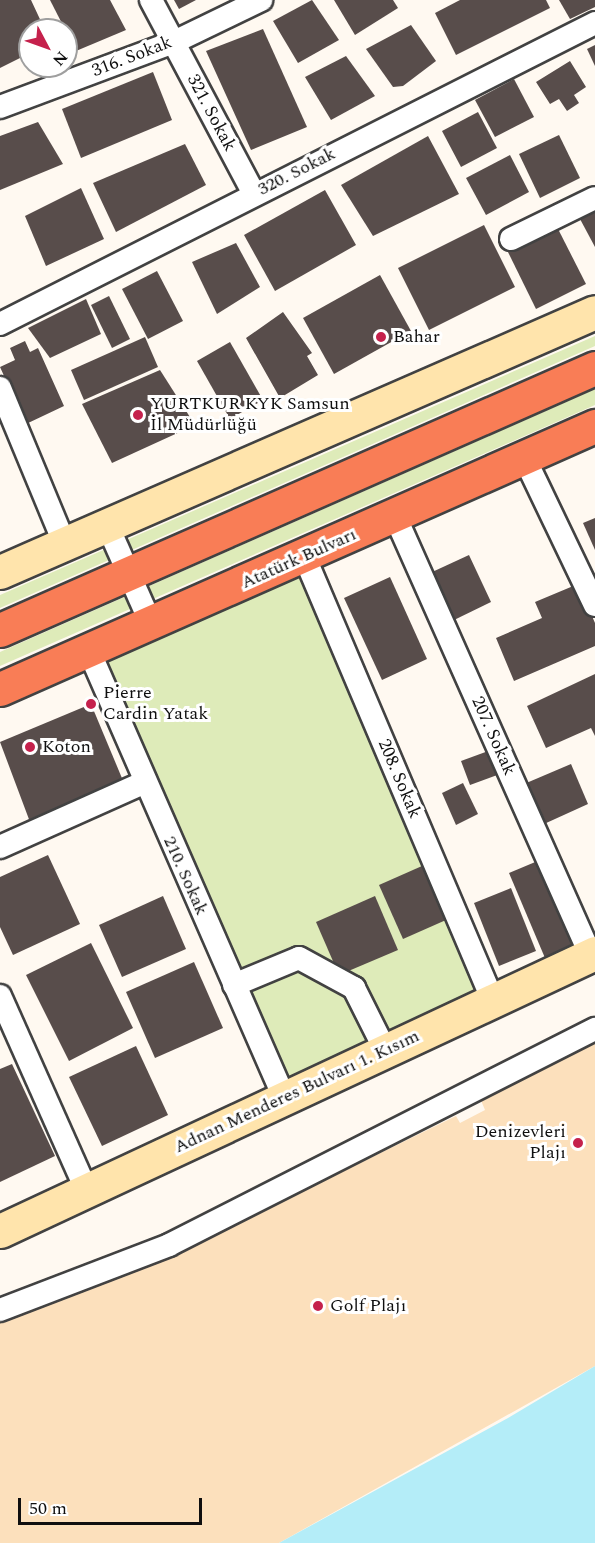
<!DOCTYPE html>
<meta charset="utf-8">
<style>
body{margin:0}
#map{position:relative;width:595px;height:1543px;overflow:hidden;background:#fff9f1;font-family:Spectral,serif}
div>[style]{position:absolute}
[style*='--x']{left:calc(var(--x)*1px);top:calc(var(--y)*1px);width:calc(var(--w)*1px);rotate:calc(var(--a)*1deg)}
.green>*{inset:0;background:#deebb9}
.sand>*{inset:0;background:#fce0bc}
.water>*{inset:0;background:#b4edf8}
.building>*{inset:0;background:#584d4b}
.roads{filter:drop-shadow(2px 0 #424242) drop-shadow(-2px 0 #424242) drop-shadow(0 2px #424242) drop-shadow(0 -2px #424242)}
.street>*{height:22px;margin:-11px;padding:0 11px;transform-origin:11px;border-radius:11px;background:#fff}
.secondary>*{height:33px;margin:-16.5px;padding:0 16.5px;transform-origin:16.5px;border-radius:16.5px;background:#ffe4ac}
.highway>*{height:33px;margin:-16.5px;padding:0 16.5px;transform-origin:16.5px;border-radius:16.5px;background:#f97d56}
.dots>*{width:16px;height:16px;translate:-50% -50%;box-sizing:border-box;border:3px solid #fff;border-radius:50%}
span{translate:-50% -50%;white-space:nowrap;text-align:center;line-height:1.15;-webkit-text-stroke:6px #fff;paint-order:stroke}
.street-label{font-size:18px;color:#0f0f0f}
.poi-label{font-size:18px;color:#0f0f0f}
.left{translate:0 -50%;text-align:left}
.right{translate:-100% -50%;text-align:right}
.north{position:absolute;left:18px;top:18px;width:60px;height:60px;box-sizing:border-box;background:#fff;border:2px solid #9f9f9f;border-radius:50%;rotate:131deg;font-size:16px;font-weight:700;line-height:24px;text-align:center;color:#0f0f0f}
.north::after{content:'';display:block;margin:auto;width:21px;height:27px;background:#c5214c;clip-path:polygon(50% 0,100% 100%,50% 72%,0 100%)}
.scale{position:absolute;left:18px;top:1498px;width:184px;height:27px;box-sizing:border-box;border:3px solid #0f0f0f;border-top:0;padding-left:8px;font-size:18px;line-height:21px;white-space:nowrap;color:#0f0f0f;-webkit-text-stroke:4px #fff;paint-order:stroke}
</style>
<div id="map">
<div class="green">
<div style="clip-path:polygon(595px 336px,595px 346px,0 608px,0 595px)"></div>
<div style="clip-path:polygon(595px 389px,595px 405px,0 666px,0 652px)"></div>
<div style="clip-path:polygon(305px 558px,493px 1000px,285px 1100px,89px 651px)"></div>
</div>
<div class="sand">
<div style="clip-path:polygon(595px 1040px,595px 1366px,279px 1543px,0 1543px,0 1321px,196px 1243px,456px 1116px,460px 1123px,485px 1110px,480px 1098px)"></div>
</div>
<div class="water">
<div style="clip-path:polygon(595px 1366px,595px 1543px,279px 1543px,508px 1418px)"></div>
</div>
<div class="building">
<div style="clip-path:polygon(0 0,31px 0,45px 30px,30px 30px,30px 53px,0 68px)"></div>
<div style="clip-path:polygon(50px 0,110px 0,126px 30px,76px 51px)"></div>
<div style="clip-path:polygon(174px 0,196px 0,179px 9px)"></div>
<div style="clip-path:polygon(312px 0,339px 40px,298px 63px,273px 21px)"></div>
<div style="clip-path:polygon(334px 0,393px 0,398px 8px,355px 35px)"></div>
<div style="clip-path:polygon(460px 0,546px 0,550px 8px,456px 55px,435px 13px)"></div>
<div style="clip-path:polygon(559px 0,595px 0,595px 7px,570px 19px)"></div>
<div style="clip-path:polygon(411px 25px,436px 61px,403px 86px,393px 87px,366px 49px)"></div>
<div style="clip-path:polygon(263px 29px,307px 127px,251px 150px,206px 51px)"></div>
<div style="clip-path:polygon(595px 45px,595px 66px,587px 49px)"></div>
<div style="clip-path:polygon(346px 56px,375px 96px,331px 120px,305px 77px)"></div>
<div style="clip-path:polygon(570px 61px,586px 87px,574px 95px,579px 103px,567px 111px,559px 99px,550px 104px,536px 82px)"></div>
<div style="clip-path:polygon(153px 72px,172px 120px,81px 158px,62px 109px)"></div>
<div style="clip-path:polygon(514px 79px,534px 117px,495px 137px,475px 100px)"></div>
<div style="clip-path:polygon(478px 112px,497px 148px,461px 167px,442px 131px)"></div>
<div style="clip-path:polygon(38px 122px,63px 164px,0 190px,0 136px)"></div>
<div style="clip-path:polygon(559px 135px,580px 178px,540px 198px,519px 154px)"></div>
<div style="clip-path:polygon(428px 136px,459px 194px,373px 236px,341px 185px)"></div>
<div style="clip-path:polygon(185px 144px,206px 185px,116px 232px,93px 183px)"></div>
<div style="clip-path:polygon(510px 155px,529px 192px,486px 215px,466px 178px)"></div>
<div style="clip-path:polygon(81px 188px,104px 239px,46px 266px,25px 216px)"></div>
<div style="clip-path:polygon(325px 190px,356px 245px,275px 291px,244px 235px)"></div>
<div style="clip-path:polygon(595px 212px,595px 247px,580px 219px)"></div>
<div style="clip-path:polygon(555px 223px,586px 284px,536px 309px,506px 248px)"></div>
<div style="clip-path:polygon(484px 225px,515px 287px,429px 330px,398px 268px)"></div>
<div style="clip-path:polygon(236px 243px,260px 287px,217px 314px,192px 262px)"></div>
<div style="clip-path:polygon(157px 271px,183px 321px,148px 339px,122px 289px)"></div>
<div style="clip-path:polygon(380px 275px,411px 331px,334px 374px,303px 318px)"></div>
<div style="clip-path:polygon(109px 296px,130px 339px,112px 348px,91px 305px)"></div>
<div style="clip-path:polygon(86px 299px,101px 334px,50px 358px,28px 328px)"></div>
<div style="clip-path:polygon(283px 312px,312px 353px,307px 356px,318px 375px,280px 398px,246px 338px)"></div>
<div style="clip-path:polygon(145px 337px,158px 367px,84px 400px,71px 370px)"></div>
<div style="clip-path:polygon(25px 341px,30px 352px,38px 348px,64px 406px,26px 424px,0 367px,15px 360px,10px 348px)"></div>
<div style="clip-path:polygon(230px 342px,263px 400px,230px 419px,197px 361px)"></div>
<div style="clip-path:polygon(160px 370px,195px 425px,112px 463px,82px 404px)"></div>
<div style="clip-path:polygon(595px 518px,595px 550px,583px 523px)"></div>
<div style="clip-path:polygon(469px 555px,491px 602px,452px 621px,430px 573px)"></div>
<div style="clip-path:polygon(390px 577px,427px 659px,382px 680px,344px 598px)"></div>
<div style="clip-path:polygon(578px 584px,595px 623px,595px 646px,514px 681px,496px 638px,542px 618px,535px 602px)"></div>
<div style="clip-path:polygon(595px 674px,595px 736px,591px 728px,546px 748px,527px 706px)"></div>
<div style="clip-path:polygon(91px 704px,124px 783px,30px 822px,0 742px)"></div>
<div style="clip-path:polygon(491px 750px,500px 774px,470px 785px,461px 761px)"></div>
<div style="clip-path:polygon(571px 764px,588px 804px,544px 824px,524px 784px)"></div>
<div style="clip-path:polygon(463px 783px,478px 814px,456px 825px,442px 793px)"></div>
<div style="clip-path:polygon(48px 855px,80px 924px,13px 955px,0 927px,0 877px)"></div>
<div style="clip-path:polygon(540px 860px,575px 945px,545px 958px,509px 873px)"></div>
<div style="clip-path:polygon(422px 866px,446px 920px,403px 939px,379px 885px)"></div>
<div style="clip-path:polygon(511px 888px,536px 951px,499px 966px,474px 903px)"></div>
<div style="clip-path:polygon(163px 896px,186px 949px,122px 977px,99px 925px)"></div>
<div style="clip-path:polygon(375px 896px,398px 950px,339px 975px,316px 922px)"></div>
<div style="clip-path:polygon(91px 943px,133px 1028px,69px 1061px,26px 975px)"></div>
<div style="clip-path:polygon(194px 962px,223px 1028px,155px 1058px,126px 992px)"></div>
<div style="clip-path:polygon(136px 1046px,168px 1115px,102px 1146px,69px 1077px)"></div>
<div style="clip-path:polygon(12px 1064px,55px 1156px,0 1182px,0 1069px)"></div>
</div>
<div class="roads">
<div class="street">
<div style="--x:151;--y:0;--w:220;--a:62"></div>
<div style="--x:0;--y:107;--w:186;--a:-20.5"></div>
<div style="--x:174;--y:42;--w:97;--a:-25.8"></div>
<div style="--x:511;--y:239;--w:93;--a:-26"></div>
<div style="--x:0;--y:324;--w:667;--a:-26.83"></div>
<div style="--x:0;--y:388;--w:172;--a:67.5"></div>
<div style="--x:524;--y:457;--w:164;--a:64.4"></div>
<div style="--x:395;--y:516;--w:482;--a:66"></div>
<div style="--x:109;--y:529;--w:104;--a:66.1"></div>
<div style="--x:305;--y:558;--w:480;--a:67"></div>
<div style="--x:89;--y:651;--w:490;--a:66.4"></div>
<div style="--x:0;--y:847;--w:157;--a:-24.1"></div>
<div style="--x:234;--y:985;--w:70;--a:-22.6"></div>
<div style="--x:299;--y:958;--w:63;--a:28.6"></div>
<div style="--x:354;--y:988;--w:69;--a:63.4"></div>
<div style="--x:0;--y:996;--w:214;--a:66"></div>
<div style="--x:0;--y:1310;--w:181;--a:-21"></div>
<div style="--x:169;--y:1245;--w:478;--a:-26.9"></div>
</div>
<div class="secondary">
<div style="--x:0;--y:572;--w:649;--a:-23.6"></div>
<div style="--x:0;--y:1231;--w:657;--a:-25.04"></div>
</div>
<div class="highway">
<div style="--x:0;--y:630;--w:650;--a:-23.77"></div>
<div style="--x:0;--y:689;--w:651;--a:-23.85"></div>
</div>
</div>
<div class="dots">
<div style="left:381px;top:337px;background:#c5214c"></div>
<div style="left:138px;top:415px;background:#c5214c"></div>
<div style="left:91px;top:704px;background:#c5214c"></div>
<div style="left:30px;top:747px;background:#c5214c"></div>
<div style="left:578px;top:1143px;background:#c5214c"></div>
<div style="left:318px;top:1306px;background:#c5214c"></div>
</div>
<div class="street-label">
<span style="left:132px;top:57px;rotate:-21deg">316. Sokak</span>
<span style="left:211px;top:113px;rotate:62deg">321. Sokak</span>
<span style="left:297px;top:172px;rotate:-27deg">320. Sokak</span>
<span style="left:299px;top:559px;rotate:-24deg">Atatürk Bulvarı</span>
<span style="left:493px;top:736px;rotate:66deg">207. Sokak</span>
<span style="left:399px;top:779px;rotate:67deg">208. Sokak</span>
<span style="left:185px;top:876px;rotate:66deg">210. Sokak</span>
<span style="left:297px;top:1092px;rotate:-25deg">Adnan Menderes Bulvarı 1. Kısım</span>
</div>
<div class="poi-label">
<span class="left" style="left:393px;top:337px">Bahar</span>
<span class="left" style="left:150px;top:415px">YURTKUR KYK Samsun<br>İl Müdürlüğü</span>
<span class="left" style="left:103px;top:704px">Pierre<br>Cardin Yatak</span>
<span class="left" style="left:42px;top:747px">Koton</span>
<span class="right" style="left:566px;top:1143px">Denizevleri<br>Plajı</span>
<span class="left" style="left:330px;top:1306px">Golf Plajı</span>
</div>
<div class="north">N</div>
<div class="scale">50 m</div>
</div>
